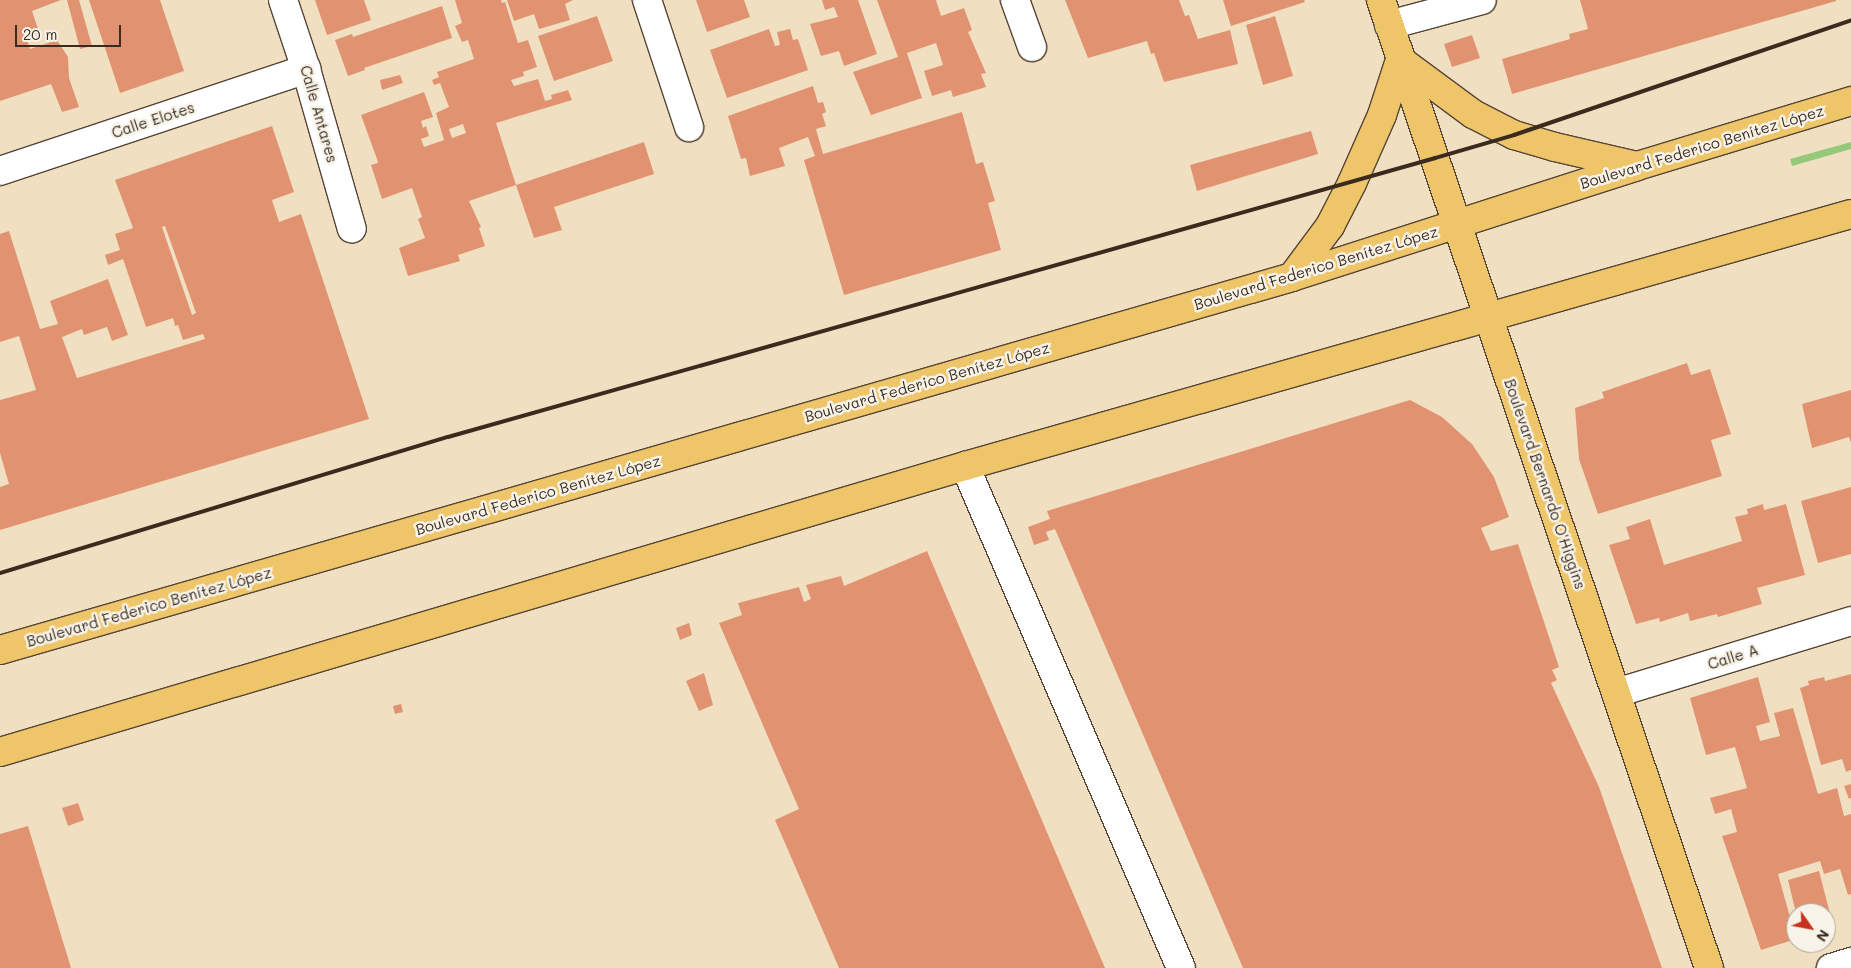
<!DOCTYPE html>
<meta charset="utf-8">
<style>
body{margin:0}
#map{position:relative;width:1851px;height:968px;overflow:hidden;background:#f0e0c1;font-family:Mali,sans-serif}
div>[style]{position:absolute}
[style*='--x']{left:calc(var(--x)*1px);top:calc(var(--y)*1px);width:calc(var(--w)*1px);rotate:calc(var(--a)*1deg)}
.green>*{inset:0;background:#95c879}
.building>*{inset:0;background:#e19371}
.roads{filter:drop-shadow(1px 0 #564536) drop-shadow(-1px 0 #564536) drop-shadow(0 1px #564536) drop-shadow(0 -1px #564536)}
.minor>*{height:28px;margin:-14px;padding:0 14px;transform-origin:14px;border-radius:14px;background:#fff}
.major>*{height:28px;margin:-14px;padding:0 14px;transform-origin:14px;border-radius:14px;background:#eec569}
.rail>*{height:4px;margin:-2px;padding:0 2px;transform-origin:2px;border-radius:2px;background:#3b2a1e}
span{translate:-50% -50%;white-space:nowrap;text-align:center;line-height:1.15;-webkit-text-stroke:5px #f7f3e8;paint-order:stroke}
.street-label{font-size:15px;color:#3b2a1e}
.north{position:absolute;left:1786px;top:903px;width:50px;height:50px;box-sizing:border-box;background:#f7f3e8;border:1px solid #aca397;border-radius:50%;rotate:123deg;font-size:14px;font-weight:700;line-height:20px;text-align:center;color:#3b2a1e}
.north::after{content:'';display:block;margin:auto;width:18px;height:22px;background:#c8321e;clip-path:polygon(50% 0,100% 100%,50% 72%,0 100%)}
.scale{position:absolute;left:15px;top:25px;width:106px;height:22px;box-sizing:border-box;border:2px solid #3b2a1e;border-top:0;padding-left:6px;font-size:15px;line-height:18px;white-space:nowrap;color:#3b2a1e;-webkit-text-stroke:4px #f7f3e8;paint-order:stroke}
</style>
<div id="map">
<div class="green">
<div style="clip-path:polygon(1851px 142px,1851px 149px,1792px 166px,1790px 159px)"></div>
</div>
<div class="building">
<div style="clip-path:polygon(0 0,61px 0,32px 11px,38px 29px,35px 34px,26px 37px,30px 49px,57px 40px,68px 57px,69px 78px,79px 107px,62px 112px,51px 84px,0 101px)"></div>
<div style="clip-path:polygon(67px 0,79px 0,92px 46px,80px 49px)"></div>
<div style="clip-path:polygon(89px 0,160px 0,184px 71px,120px 93px)"></div>
<div style="clip-path:polygon(315px 0,364px 0,371px 20px,327px 35px)"></div>
<div style="clip-path:polygon(evenodd,455px 0,501px 0,502px 3px,505px 2px,518px 43px,528px 40px,537px 67px,523px 72px,524px 76px,511px 80px,514px 86px,538px 79px,545px 101px,552px 99px,551px 95px,568px 90px,572px 100px,496px 123px,516px 185px,469px 201px,481px 227px,479px 228px,485px 246px,458px 255px,460px 261px,408px 276px,399px 248px,425px 238px,418px 219px,422px 217px,412px 188px,382px 199px,371px 165px,378px 163px,377px 159px,361px 115px,424px 92px,433px 117px,421px 121px,423px 128px,426px 126px,429px 136px,421px 139px,424px 147px,444px 140px,436px 113px,449px 107px,440px 83px,434px 85px,432px 80px,439px 77px,437px 72px,474px 59px,468px 40px,462px 42px,455px 26px,462px 23px,455px 0,463px 124px,466px 133px,452px 138px,449px 129px,463px 124px)"></div>
<div style="clip-path:polygon(507px 0,573px 0,565px 4px,570px 20px,539px 29px,534px 14px,514px 21px)"></div>
<div style="clip-path:polygon(696px 0,744px 0,750px 17px,707px 32px)"></div>
<div style="clip-path:polygon(822px 0,858px 0,877px 54px,844px 66px,839px 51px,821px 56px,810px 24px,838px 17px,834px 7px,825px 10px)"></div>
<div style="clip-path:polygon(877px 0,936px 0,941px 16px,964px 8px,972px 30px,968px 32px,986px 73px,981px 74px,986px 87px,953px 97px,951px 90px,932px 96px,924px 71px,943px 65px,936px 43px,907px 53px,922px 98px,871px 115px,853px 72px,898px 57px)"></div>
<div style="clip-path:polygon(1065px 0,1179px 0,1185px 16px,1189px 15px,1198px 39px,1230px 30px,1238px 64px,1164px 82px,1154px 53px,1151px 54px,1147px 41px,1088px 58px)"></div>
<div style="clip-path:polygon(1223px 0,1304px 0,1305px 2px,1231px 26px)"></div>
<div style="clip-path:polygon(1580px 0,1836px 0,1836px 1px,1512px 94px,1502px 59px,1570px 39px,1569px 34px,1588px 29px)"></div>
<div style="clip-path:polygon(442px 6px,452px 38px,364px 68px,365px 70px,348px 76px,335px 40px,352px 34px,353px 37px)"></div>
<div style="clip-path:polygon(597px 16px,613px 61px,554px 81px,538px 36px)"></div>
<div style="clip-path:polygon(1275px 16px,1293px 76px,1263px 85px,1246px 25px)"></div>
<div style="clip-path:polygon(769px 29px,775px 46px,780px 45px,777px 32px,790px 29px,793px 40px,798px 39px,808px 70px,727px 98px,710px 50px)"></div>
<div style="clip-path:polygon(1472px 35px,1480px 58px,1452px 67px,1444px 44px)"></div>
<div style="clip-path:polygon(400px 75px,403px 83px,382px 90px,380px 80px)"></div>
<div style="clip-path:polygon(813px 86px,818px 103px,823px 102px,826px 112px,822px 114px,826px 126px,816px 129px,823px 154px,962px 112px,976px 164px,983px 162px,995px 201px,988px 203px,1001px 250px,844px 295px,804px 160px,815px 156px,808px 137px,779px 148px,785px 166px,750px 176px,746px 158px,741px 159px,728px 116px)"></div>
<div style="clip-path:polygon(evenodd,272px 126px,294px 192px,272px 200px,279px 222px,301px 214px,369px 419px,0 530px,0 487px,9px 484px,0 453px,0 400px,36px 390px,19px 336px,0 342px,0 234px,9px 231px,40px 329px,58px 324px,50px 301px,108px 279px,128px 335px,112px 341px,107px 327px,84px 335px,82px 329px,62px 337px,77px 378px,205px 339px,203px 334px,183px 340px,178px 325px,175px 326px,173px 318px,146px 327px,123px 259px,108px 265px,105px 255px,120px 250px,115px 234px,133px 228px,115px 180px,272px 126px,165px 226px,196px 313px,192px 315px,162px 227px,165px 226px)"></div>
<div style="clip-path:polygon(1311px 131px,1318px 154px,1197px 191px,1190px 165px)"></div>
<div style="clip-path:polygon(644px 142px,654px 174px,554px 207px,562px 230px,534px 238px,516px 185px)"></div>
<div style="clip-path:polygon(1687px 363px,1691px 375px,1710px 369px,1731px 434px,1711px 440px,1722px 476px,1598px 514px,1579px 459px,1575px 408px,1604px 398px,1602px 392px)"></div>
<div style="clip-path:polygon(1851px 390px,1851px 443px,1849px 437px,1812px 448px,1802px 404px)"></div>
<div style="clip-path:polygon(1410px 400px,1442px 417px,1472px 444px,1494px 477px,1509px 517px,1481px 528px,1491px 551px,1518px 544px,1559px 667px,1552px 670px,1557px 680px,1551px 683px,1599px 787px,1662px 968px,1243px 968px,1055px 529px,1046px 532px,1049px 540px,1034px 545px,1028px 527px,1050px 519px,1047px 511px)"></div>
<div style="clip-path:polygon(1851px 487px,1851px 554px,1818px 563px,1801px 501px)"></div>
<div style="clip-path:polygon(1763px 504px,1764px 510px,1786px 504px,1805px 575px,1757px 588px,1762px 604px,1718px 617px,1717px 614px,1690px 621px,1688px 613px,1660px 622px,1659px 618px,1636px 624px,1609px 545px,1630px 539px,1626px 527px,1650px 519px,1664px 565px,1742px 541px,1735px 517px,1748px 514px,1747px 509px)"></div>
<div style="clip-path:polygon(927px 551px,1084px 919px,1105px 968px,839px 968px,775px 820px,799px 809px,719px 623px,742px 615px,738px 603px,799px 587px,804px 602px,811px 599px,806px 585px,841px 576px,844px 586px)"></div>
<div style="clip-path:polygon(689px 623px,692px 635px,680px 640px,676px 628px)"></div>
<div style="clip-path:polygon(704px 673px,713px 705px,699px 711px,686px 681px)"></div>
<div style="clip-path:polygon(1851px 674px,1851px 770px,1846px 772px,1842px 759px,1821px 765px,1800px 688px,1809px 685px,1808px 681px,1824px 677px,1825px 681px)"></div>
<div style="clip-path:polygon(1758px 677px,1770px 722px,1756px 726px,1760px 741px,1780px 736px,1774px 713px,1793px 708px,1818px 794px,1837px 788px,1844px 816px,1851px 814px,1851px 894px,1848px 895px,1840px 869px,1824px 874px,1820px 861px,1778px 874px,1796px 939px,1761px 950px,1722px 836px,1737px 832px,1731px 809px,1715px 814px,1710px 798px,1747px 788px,1735px 747px,1706px 755px,1690px 698px)"></div>
<div style="clip-path:polygon(401px 704px,403px 712px,395px 714px,393px 706px)"></div>
<div style="clip-path:polygon(1851px 784px,1851px 798px,1849px 799px,1844px 786px)"></div>
<div style="clip-path:polygon(78px 803px,84px 820px,68px 826px,62px 808px)"></div>
<div style="clip-path:polygon(28px 826px,71px 968px,0 968px,0 834px)"></div>
<div style="clip-path:polygon(1819px 871px,1833px 925px,1826px 927px,1826px 913px,1796px 913px,1788px 880px)"></div>
</div>
<div class="roads">
<div class="minor">
<div style="--x:283;--y:0;--w:73;--a:71.6"></div>
<div style="--x:306;--y:69;--w:166;--a:74"></div>
<div style="--x:647;--y:0;--w:134;--a:71.7"></div>
<div style="--x:1015;--y:0;--w:50;--a:70.1"></div>
<div style="--x:1389;--y:25;--w:96;--a:-15"></div>
<div style="--x:0;--y:171;--w:323;--a:-18.4"></div>
<div style="--x:965;--y:466;--w:546;--a:66.72"></div>
<div style="--x:1616;--y:693;--w:246;--a:-17"></div>
<div style="--x:1831;--y:968;--w:21;--a:-17"></div>
</div>
<div class="major">
<div style="--x:1381;--y:0;--w:1022;--a:71.28"></div>
<div style="--x:1292;--y:277;--w:64;--a:-53.3"></div>
<div style="--x:1330;--y:226;--w:48;--a:-62.9"></div>
<div style="--x:1352;--y:183;--w:74;--a:-66.2"></div>
<div style="--x:1382;--y:115;--w:58;--a:-71.9"></div>
<div style="--x:1400;--y:60;--w:91;--a:36.5"></div>
<div style="--x:1473;--y:114;--w:46;--a:27.1"></div>
<div style="--x:1514;--y:135;--w:43;--a:16.3"></div>
<div style="--x:1555;--y:147;--w:84;--a:13"></div>
<div style="--x:0;--y:650;--w:1345;--a:-16.1"></div>
<div style="--x:1292;--y:277;--w:362;--a:-17.8"></div>
<div style="--x:1637;--y:166;--w:224;--a:-16.9"></div>
<div style="--x:0;--y:752;--w:1006;--a:-16.51"></div>
<div style="--x:965;--y:466;--w:921;--a:-15.88"></div>
</div>
</div>
<div class="rail">
<div style="--x:0;--y:573;--w:468;--a:-16.9"></div>
<div style="--x:448;--y:437;--w:1026;--a:-15.78"></div>
<div style="--x:1435;--y:158;--w:82;--a:-16.2"></div>
<div style="--x:1514;--y:135;--w:356;--a:-18.8"></div>
</div>
<div class="street-label">
<span style="left:319px;top:114px;rotate:74deg">Calle Antares</span>
<span style="left:153px;top:120px;rotate:-18deg">Calle Elotes</span>
<span style="left:1702px;top:147px;rotate:-17deg">Boulevard Federico Benítez López</span>
<span style="left:1316px;top:268px;rotate:-17deg">Boulevard Federico Benítez López</span>
<span style="left:927px;top:382px;rotate:-16deg">Boulevard Federico Benítez López</span>
<span style="left:1545px;top:484px;rotate:71deg">Boulevard Bernardo O'Higgins</span>
<span style="left:538px;top:495px;rotate:-16deg">Boulevard Federico Benítez López</span>
<span style="left:149px;top:607px;rotate:-16deg">Boulevard Federico Benítez López</span>
<span style="left:1733px;top:657px;rotate:-17deg">Calle A</span>
</div>
<div class="north">N</div>
<div class="scale">20 m</div>
</div>
